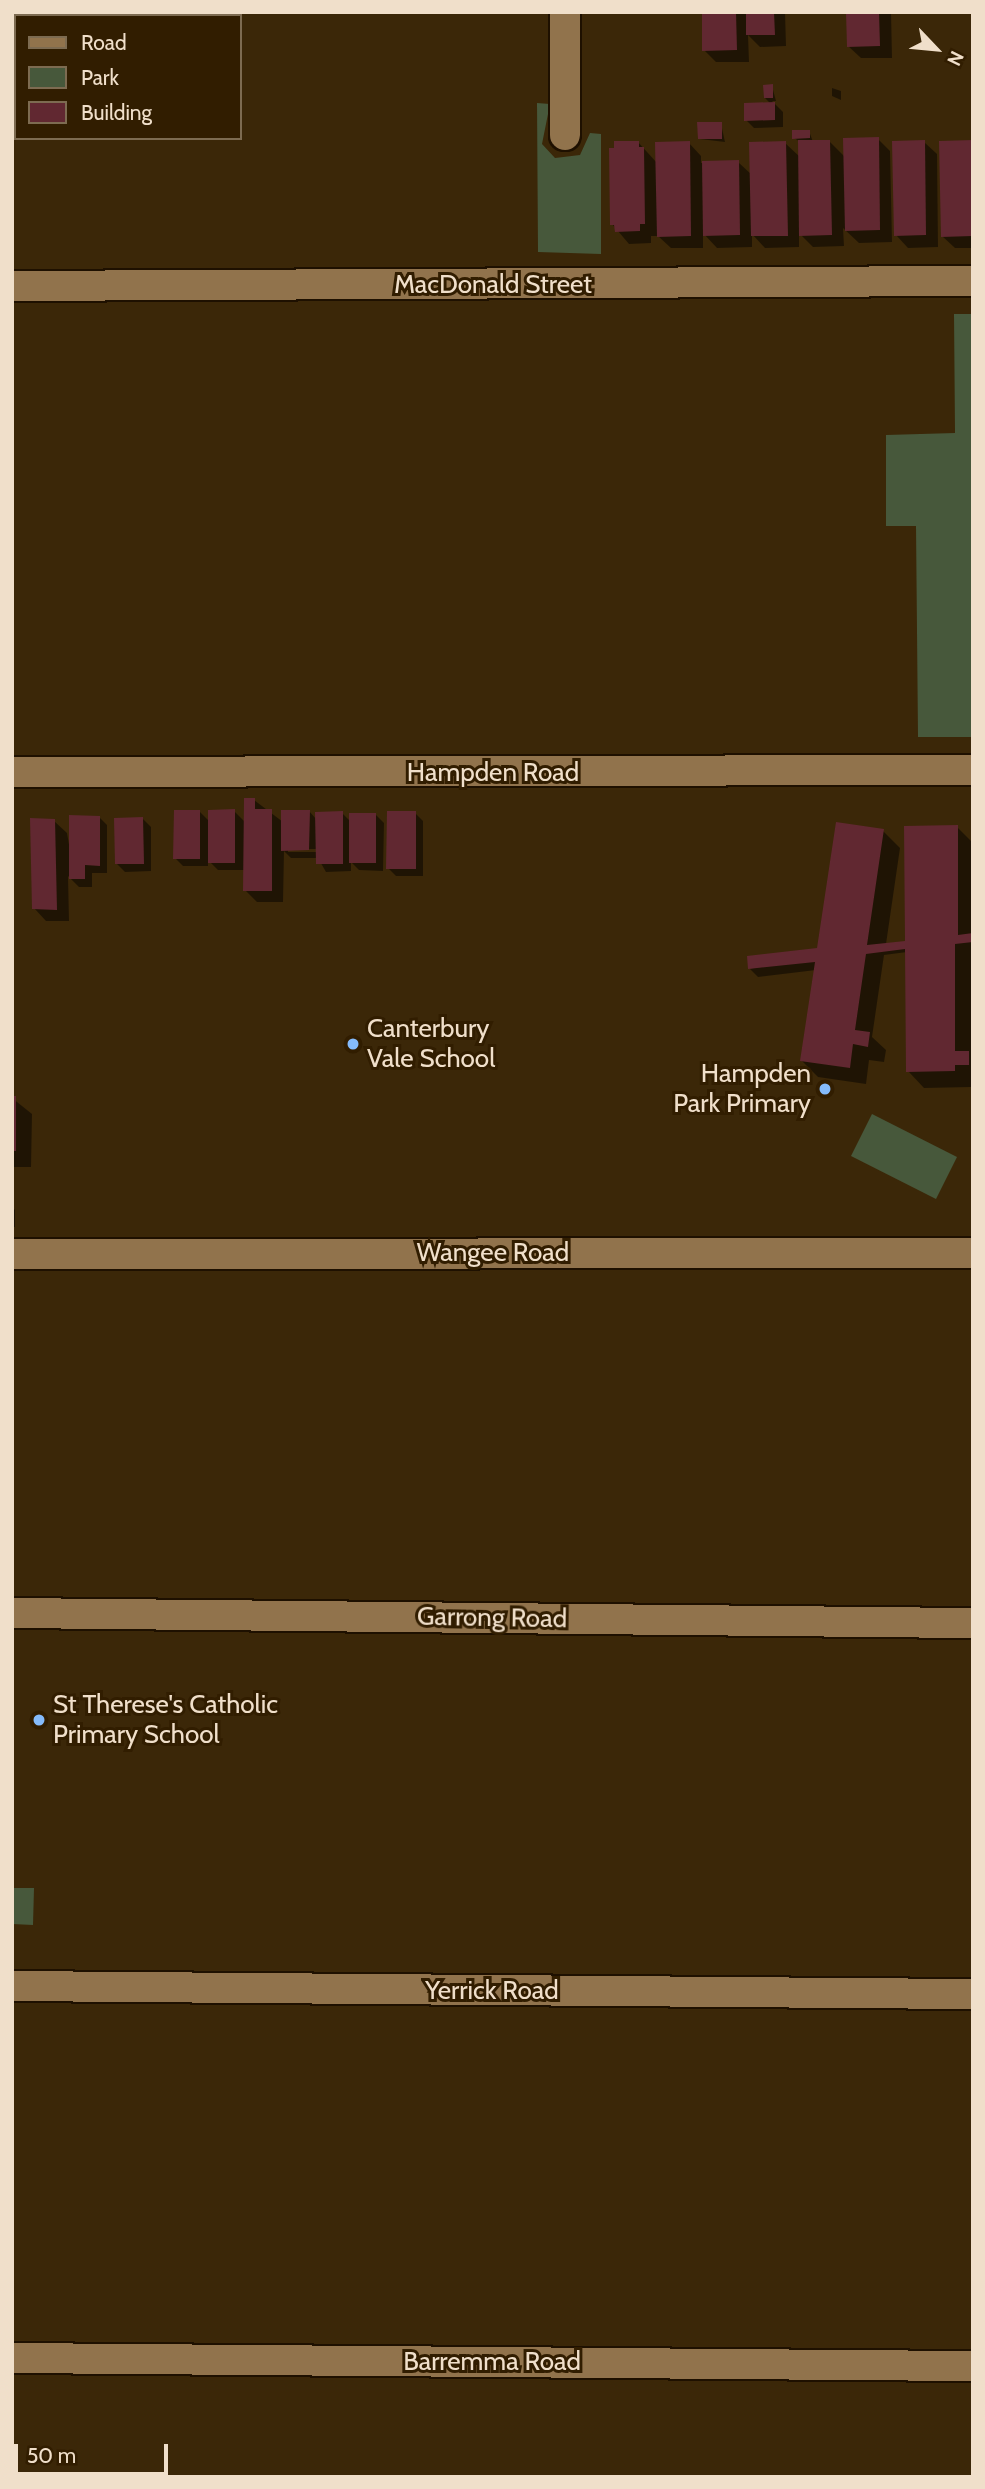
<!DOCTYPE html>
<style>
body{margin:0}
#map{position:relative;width:985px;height:2489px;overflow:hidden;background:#3b2708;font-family:Cabin,sans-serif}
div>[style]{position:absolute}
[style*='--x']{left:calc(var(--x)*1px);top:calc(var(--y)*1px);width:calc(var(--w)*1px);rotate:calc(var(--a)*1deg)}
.green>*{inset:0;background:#47583b}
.shadow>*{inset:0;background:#0007}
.building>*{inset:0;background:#612831}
.roads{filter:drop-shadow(2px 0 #1e1000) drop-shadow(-2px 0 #1e1000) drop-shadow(0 2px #1e1000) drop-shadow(0 -2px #1e1000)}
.minor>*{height:30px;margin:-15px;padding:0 15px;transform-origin:15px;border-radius:15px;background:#91734c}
.dots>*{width:19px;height:19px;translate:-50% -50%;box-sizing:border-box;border:4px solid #311d00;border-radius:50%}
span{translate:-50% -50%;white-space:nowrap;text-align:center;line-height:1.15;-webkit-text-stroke:6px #311d00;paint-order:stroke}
.street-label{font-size:26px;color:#f0dfca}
.poi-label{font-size:26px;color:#f0dfca}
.left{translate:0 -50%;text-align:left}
.right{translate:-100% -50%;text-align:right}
.frame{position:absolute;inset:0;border:14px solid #f0dfca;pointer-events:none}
.legend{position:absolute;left:14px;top:14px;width:228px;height:126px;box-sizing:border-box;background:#311d00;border:2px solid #7d6b51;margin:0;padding:9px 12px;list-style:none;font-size:21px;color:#f0dfca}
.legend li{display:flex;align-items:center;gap:14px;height:35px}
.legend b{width:35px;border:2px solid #7d6b51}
.north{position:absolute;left:901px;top:14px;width:70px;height:70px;-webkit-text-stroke:5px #311d00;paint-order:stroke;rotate:116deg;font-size:19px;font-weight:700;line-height:28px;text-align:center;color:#f0dfca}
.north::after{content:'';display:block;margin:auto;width:24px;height:32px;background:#f0dfca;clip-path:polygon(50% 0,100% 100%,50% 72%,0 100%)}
.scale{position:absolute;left:14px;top:2444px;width:154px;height:32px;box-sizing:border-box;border:4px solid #f0dfca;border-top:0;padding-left:9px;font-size:21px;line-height:24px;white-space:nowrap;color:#f0dfca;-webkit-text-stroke:5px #311d00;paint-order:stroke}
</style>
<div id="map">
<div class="green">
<div style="clip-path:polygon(537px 103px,550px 104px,542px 144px,555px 158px,580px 155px,590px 133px,601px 134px,601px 254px,538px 252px)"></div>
<div style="clip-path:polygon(954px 314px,973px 314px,973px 737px,918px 737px,916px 526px,886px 526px,886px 435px,955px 433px)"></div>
<div style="clip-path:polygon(872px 1114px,957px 1157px,936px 1199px,851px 1156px)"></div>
<div style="clip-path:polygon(12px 1888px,34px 1888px,33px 1925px,12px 1924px)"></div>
</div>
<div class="shadow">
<div style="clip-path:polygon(703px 12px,785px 12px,786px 46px,760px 47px,748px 35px,749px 62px,716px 62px,704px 50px)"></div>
<div style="clip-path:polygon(848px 12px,891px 12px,892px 58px,861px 58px,848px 46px)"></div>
<div style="clip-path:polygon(772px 86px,776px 101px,772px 101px,783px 112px,783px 127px,754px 128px,746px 120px,771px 104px,765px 98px)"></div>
<div style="clip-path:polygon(832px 88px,841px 91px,841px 100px,832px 96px)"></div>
<div style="clip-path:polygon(721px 124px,725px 142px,700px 139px)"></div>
<div style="clip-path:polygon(809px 131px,813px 142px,830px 142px,845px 157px,878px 139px,890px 151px,892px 242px,859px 243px,843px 228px,844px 246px,813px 247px,799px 233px,799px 247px,765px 248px,752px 234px,752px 247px,717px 248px,703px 233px,703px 248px,671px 248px,658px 236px,651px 236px,651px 243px,629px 244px,612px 224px,638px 142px,657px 163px,689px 143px,701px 156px,701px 163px,738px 162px,752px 175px,785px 143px,800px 157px,799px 141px,794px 138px)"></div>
<div style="clip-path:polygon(924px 142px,937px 154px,938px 247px,908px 248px,896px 235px)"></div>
<div style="clip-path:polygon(973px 142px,973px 248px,955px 248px,942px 236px)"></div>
<div style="clip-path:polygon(evenodd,254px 800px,283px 822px,309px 811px,317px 820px,342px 813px,351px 822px,376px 815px,384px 823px,383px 871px,359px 870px,351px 862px,351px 871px,326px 872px,318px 858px,291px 858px,284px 851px,283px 902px,257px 902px,245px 890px,245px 870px,218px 870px,208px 860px,208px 866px,183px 866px,175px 858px,200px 812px,210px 822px,234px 811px,245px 822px,254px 800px,288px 849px,318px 849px,318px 852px,288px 852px,288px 849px)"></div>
<div style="clip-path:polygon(415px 813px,423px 821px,423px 876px,396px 876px,388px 868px)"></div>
<div style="clip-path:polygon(99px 817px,107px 825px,107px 873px,92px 873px,92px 887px,79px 887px,68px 876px,69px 921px,46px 921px,34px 908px,54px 821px,67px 833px,71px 856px)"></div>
<div style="clip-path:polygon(143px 819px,151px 827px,151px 871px,125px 872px,117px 864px)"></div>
<div style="clip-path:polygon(957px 827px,973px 843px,971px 1087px,924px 1088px,908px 1071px,907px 952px,884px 955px,872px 1037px,886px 1050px,884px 1062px,869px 1060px,866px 1084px,818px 1077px,802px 1061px,816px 970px,758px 977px,750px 969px,819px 950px,883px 831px,900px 848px,886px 944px,907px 942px)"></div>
<div style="clip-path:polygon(12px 1098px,32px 1114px,31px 1167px,12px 1167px)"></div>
<div style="clip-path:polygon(12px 1207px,15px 1210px,15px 1227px,12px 1227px)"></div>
</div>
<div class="building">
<div style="clip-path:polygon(702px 12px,736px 12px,737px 50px,702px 51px)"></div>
<div style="clip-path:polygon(746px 12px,774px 12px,775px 35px,746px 35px)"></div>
<div style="clip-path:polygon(846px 12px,879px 12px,880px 46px,847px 47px)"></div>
<div style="clip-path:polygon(773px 84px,773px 98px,764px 98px,763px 85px)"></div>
<div style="clip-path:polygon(775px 102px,775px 120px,744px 121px,744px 103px)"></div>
<div style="clip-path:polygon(697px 122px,722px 122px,722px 139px,698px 139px)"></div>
<div style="clip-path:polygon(792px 130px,810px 130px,810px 138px,792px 139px)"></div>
<div style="clip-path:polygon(879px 137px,880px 230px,845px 231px,843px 138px)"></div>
<div style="clip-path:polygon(798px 140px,830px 140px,832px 235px,799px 236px)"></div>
<div style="clip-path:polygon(925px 140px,926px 235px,894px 236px,892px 141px)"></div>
<div style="clip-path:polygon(973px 140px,973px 236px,941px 237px,939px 141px)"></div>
<div style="clip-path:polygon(614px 141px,639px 141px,639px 147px,644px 147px,645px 224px,640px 224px,640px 231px,615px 232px,614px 225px,610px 225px,609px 148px,614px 148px)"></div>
<div style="clip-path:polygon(690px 141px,691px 236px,657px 237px,655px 142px)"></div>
<div style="clip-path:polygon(786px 141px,788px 236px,751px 236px,749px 142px)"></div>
<div style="clip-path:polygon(739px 160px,740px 235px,703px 236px,702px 161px)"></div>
<div style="clip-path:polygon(244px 798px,255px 798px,255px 809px,272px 809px,272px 891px,243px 891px)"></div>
<div style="clip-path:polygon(235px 809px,235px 863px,208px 863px,208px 810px)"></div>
<div style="clip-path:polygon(174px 810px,200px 810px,200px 859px,173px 859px)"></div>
<div style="clip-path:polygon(281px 810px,310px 810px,309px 850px,281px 851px)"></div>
<div style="clip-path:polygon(343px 811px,343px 864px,316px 864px,315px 812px)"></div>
<div style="clip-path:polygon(387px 811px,416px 811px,416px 869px,386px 869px)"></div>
<div style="clip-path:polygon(349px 813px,376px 813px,376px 863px,349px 863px)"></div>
<div style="clip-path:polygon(69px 815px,100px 816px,100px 866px,85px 865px,85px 879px,69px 879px)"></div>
<div style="clip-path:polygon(143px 817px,144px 864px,115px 864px,114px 818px)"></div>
<div style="clip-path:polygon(30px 818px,55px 819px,57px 910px,32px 909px)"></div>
<div style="clip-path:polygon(836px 822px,884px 829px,867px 945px,905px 941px,904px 826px,958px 825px,958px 935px,973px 933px,973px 942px,955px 944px,955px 1051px,969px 1051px,969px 1065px,955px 1065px,955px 1071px,906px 1072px,905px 949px,866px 954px,855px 1030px,870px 1032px,868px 1047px,853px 1044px,850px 1068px,800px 1061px,815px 962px,748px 969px,747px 956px,817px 948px)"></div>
<div style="clip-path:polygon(12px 1096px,16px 1096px,16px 1151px,12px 1151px)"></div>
</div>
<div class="roads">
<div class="minor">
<div style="--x:565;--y:135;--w:123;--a:-90"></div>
<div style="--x:12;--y:286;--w:961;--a:-0.3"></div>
<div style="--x:12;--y:772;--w:961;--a:-0.12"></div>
<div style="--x:12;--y:1254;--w:961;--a:-0.06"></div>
<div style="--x:12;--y:1613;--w:961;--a:0.6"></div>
<div style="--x:12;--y:1986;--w:961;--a:0.48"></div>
<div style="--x:12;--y:2358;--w:961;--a:0.48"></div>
</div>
</div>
<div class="dots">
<div style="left:353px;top:1044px;background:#85bbfb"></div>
<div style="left:825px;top:1089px;background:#85bbfb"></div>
<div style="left:39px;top:1720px;background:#85bbfb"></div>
</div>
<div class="street-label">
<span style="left:493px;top:285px">MacDonald Street</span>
<span style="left:493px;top:773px">Hampden Road</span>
<span style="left:493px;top:1253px">Wangee Road</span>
<span style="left:492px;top:1618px;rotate:1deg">Garrong Road</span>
<span style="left:492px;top:1991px">Yerrick Road</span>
<span style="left:492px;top:2362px">Barremma Road</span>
</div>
<div class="poi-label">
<span class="left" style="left:367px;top:1044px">Canterbury<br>Vale School</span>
<span class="right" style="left:811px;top:1089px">Hampden<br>Park Primary</span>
<span class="left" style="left:53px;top:1720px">St Therese's Catholic<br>Primary School</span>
</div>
<div class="frame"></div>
<ul class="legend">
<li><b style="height:9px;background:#91734c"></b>Road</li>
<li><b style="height:19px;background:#47583b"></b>Park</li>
<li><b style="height:19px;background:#612831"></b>Building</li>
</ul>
<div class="north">N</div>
<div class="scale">50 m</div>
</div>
